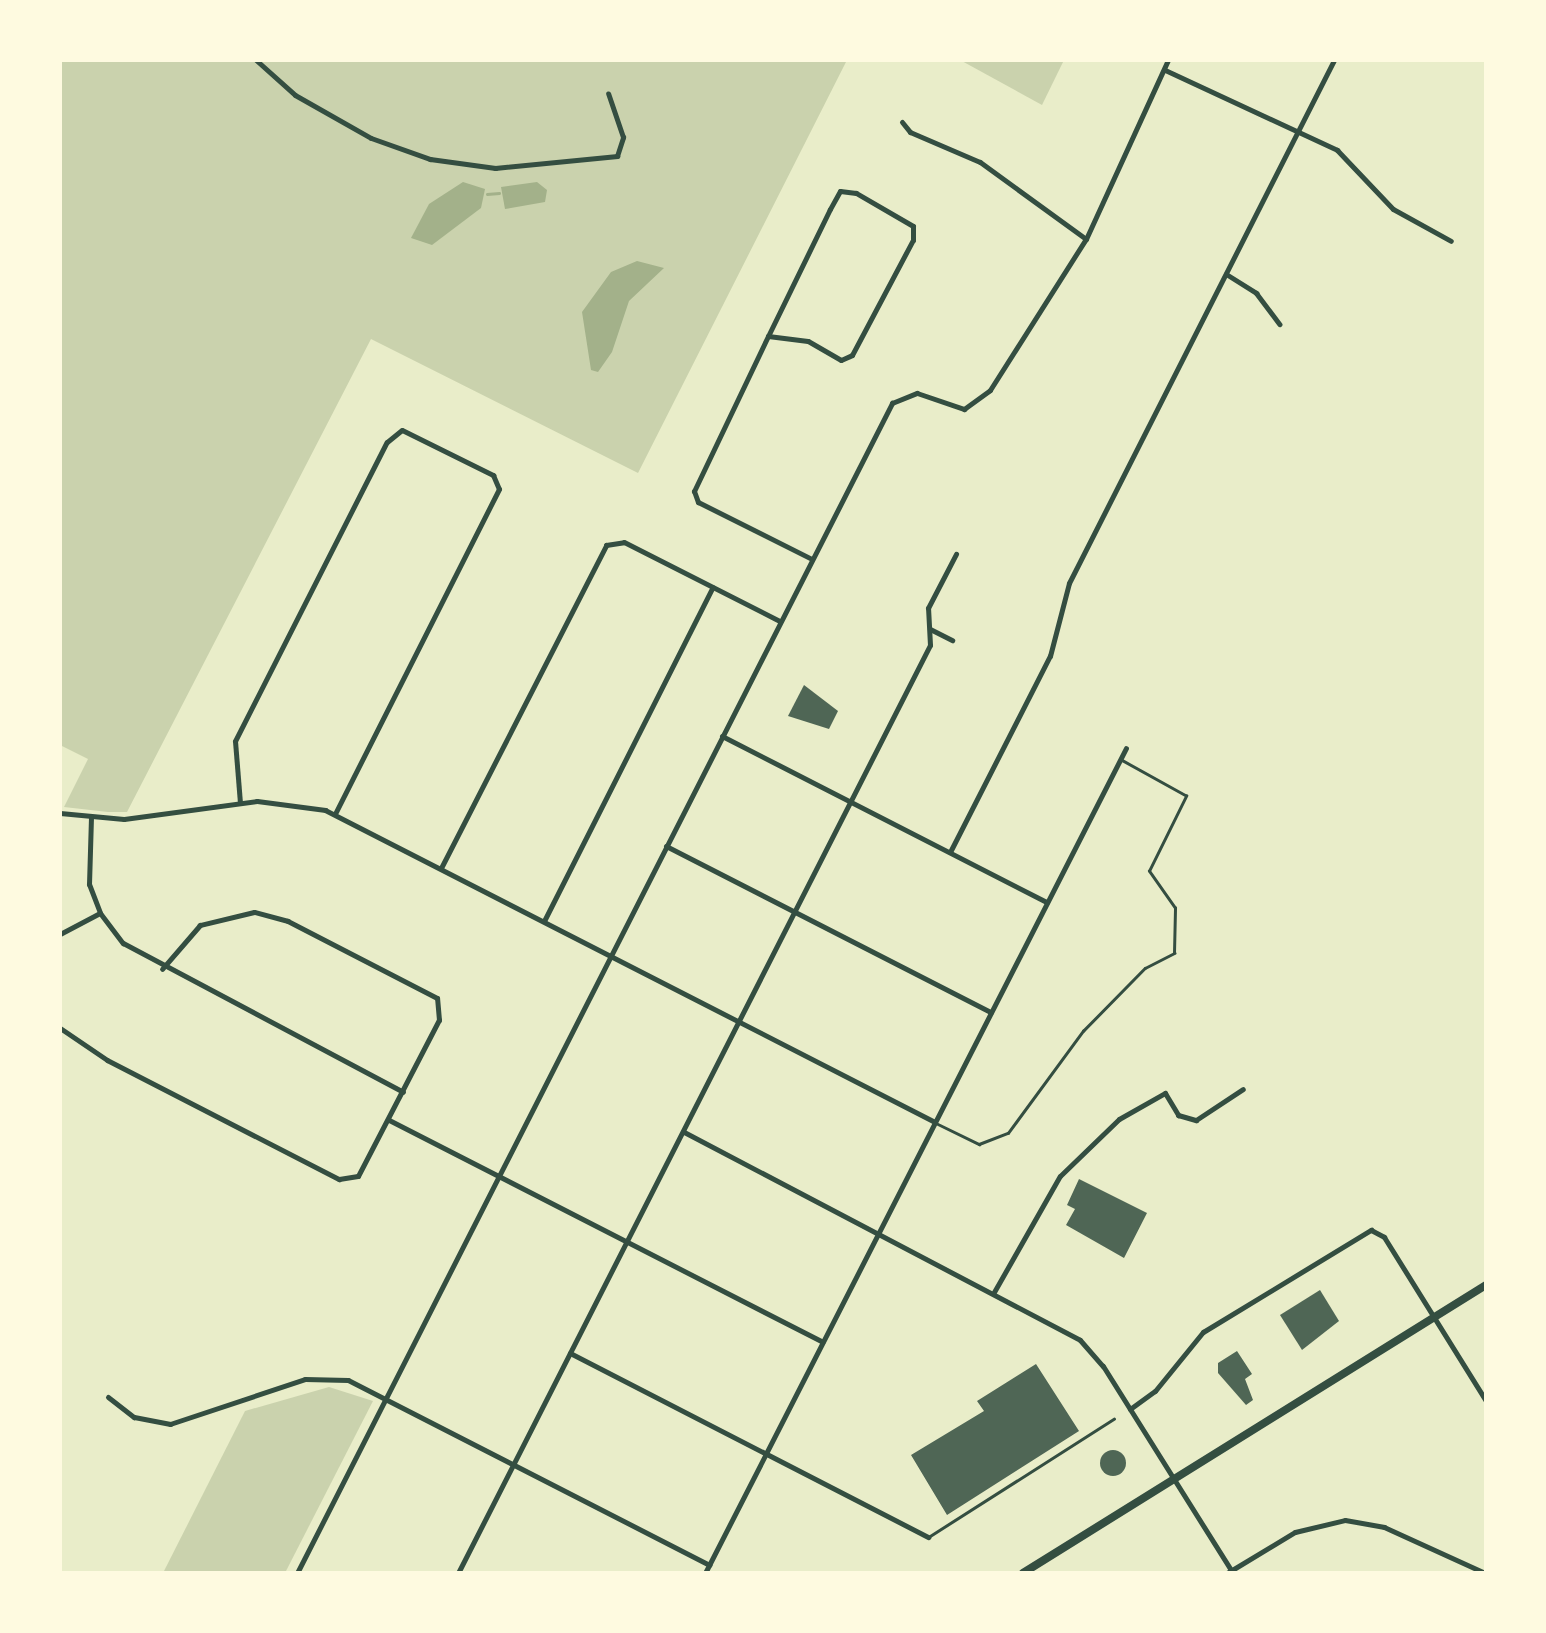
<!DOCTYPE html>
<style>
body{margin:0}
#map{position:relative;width:1546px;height:1633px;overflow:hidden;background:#e9edc9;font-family:Spectral,serif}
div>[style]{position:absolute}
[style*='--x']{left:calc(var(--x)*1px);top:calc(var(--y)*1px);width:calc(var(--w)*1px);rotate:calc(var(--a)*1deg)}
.green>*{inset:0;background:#cad2ad}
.water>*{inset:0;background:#a3b18a}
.stream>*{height:2.5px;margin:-1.25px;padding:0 1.25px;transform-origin:1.25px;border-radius:1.25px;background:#a3b18a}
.building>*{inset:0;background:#4f6655}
.round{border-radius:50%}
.service>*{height:2.5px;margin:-1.25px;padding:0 1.25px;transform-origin:1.25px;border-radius:1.25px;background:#344e41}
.minor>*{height:5px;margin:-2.5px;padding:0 2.5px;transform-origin:2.5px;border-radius:2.5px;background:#344e41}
.primary>*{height:8px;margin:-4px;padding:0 4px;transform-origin:4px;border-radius:4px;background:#344e41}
span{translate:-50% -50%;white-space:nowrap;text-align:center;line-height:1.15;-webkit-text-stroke:8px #fefae0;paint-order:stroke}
.frame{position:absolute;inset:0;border:62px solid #fefae0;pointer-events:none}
</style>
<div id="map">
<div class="green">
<div style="clip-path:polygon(60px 60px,847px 60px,638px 473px,371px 339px,127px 812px,108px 812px,64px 807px,88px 759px,60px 745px)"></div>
<div style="clip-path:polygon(960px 60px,1064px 60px,1042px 105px)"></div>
<div style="clip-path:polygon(329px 1387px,373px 1401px,285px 1573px,163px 1573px,245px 1411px)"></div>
</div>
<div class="water">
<div style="clip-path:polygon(463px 182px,485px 189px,481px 208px,432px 245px,411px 238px,429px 204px)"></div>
<div style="clip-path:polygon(537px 182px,547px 190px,545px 202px,505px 209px,501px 187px)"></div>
<div style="clip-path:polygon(637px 261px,664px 268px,629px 301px,612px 352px,598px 372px,591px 370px,582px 312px,611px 272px)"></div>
</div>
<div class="stream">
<div style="--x:487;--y:194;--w:12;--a:-5"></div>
</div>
<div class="building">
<div style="clip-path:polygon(804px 685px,838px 711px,829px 729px,788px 716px)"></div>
<div style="clip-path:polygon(1079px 1179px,1147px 1213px,1124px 1258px,1066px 1225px,1075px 1209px,1067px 1205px)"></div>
<div style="clip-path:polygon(1320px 1290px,1339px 1321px,1302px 1350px,1280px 1315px)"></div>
<div style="clip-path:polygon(1237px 1351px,1252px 1374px,1245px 1379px,1253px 1400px,1246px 1405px,1218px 1373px,1218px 1363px)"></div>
<div style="clip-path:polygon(1036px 1364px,1079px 1431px,947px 1515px,911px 1455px,984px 1411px,977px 1401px)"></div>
<div class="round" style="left:1100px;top:1450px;width:26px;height:26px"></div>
</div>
<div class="service">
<div style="--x:938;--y:1124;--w:46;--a:26"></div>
<div style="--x:979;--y:1144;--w:31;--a:-21"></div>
<div style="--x:1008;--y:1133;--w:127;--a:-53.7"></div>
<div style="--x:1083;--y:1031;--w:88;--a:-45.5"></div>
<div style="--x:1145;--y:968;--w:33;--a:-27"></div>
<div style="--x:1174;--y:953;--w:45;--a:-88.7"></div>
<div style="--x:1175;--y:908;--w:45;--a:-125.1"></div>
<div style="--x:1149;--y:871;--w:84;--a:-63.7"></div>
<div style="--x:1186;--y:796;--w:74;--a:-151"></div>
<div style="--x:930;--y:1536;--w:218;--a:-32.5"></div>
</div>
<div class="minor">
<div style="--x:256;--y:60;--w:52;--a:41.9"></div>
<div style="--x:295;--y:95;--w:87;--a:29.5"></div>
<div style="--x:371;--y:138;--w:63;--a:19.6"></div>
<div style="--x:430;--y:159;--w:66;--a:7.9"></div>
<div style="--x:495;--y:168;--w:123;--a:-5.6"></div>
<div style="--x:617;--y:156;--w:20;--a:-72"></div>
<div style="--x:623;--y:137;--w:46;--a:-108.8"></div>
<div style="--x:1165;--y:70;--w:190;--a:24.9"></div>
<div style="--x:1337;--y:150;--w:81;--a:46.5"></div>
<div style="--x:1393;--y:209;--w:66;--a:28.9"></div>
<div style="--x:902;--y:122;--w:13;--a:51"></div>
<div style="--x:910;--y:132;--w:76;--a:23.2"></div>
<div style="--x:980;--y:162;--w:131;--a:36"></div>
<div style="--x:1226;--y:274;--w:36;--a:32"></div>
<div style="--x:1256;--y:293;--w:39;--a:53"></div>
<div style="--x:768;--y:336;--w:40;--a:7.1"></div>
<div style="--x:808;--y:341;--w:38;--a:30"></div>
<div style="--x:841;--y:360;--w:12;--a:-24"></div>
<div style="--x:852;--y:355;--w:130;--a:-62.1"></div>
<div style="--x:913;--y:240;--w:14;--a:-90"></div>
<div style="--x:913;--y:226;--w:66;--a:-149.9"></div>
<div style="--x:856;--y:193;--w:16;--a:-173"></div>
<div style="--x:840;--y:191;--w:21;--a:119"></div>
<div style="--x:830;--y:209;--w:141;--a:116"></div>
<div style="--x:768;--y:336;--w:172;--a:115.5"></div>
<div style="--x:694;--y:491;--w:12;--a:70"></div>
<div style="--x:698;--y:502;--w:127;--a:26.6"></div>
<div style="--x:930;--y:629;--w:25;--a:27"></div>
<div style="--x:722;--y:736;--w:365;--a:27.1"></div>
<div style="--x:240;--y:803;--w:62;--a:-94.6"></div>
<div style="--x:235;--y:741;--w:335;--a:-63.1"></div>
<div style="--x:387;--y:442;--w:19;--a:-39"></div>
<div style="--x:402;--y:430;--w:102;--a:26.3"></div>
<div style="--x:493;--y:475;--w:15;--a:67"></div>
<div style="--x:499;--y:489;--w:363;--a:116.8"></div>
<div style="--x:60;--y:813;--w:64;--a:5.4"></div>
<div style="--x:124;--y:819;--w:134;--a:-7.7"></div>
<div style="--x:257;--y:801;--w:69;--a:7.5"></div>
<div style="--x:325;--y:810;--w:685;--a:27.09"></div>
<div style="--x:91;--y:817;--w:67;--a:91.7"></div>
<div style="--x:89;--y:884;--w:31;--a:69"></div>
<div style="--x:100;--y:913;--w:38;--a:53"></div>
<div style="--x:123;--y:943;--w:317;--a:28"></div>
<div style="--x:666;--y:846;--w:365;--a:27.1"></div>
<div style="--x:950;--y:852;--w:220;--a:-63"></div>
<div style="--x:1050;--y:656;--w:75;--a:-75.4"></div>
<div style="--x:1069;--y:583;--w:586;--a:-63.13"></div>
<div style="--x:441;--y:868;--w:363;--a:-62.9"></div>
<div style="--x:606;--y:545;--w:18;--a:-9"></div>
<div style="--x:624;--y:542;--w:175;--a:26.9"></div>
<div style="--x:544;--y:921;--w:374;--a:-63.2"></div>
<div style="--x:60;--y:934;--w:45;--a:-27.7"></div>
<div style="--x:60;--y:1028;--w:57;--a:34.2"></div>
<div style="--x:107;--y:1060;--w:261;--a:27.2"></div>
<div style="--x:339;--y:1179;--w:19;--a:-9"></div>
<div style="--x:358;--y:1176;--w:176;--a:-62.6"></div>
<div style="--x:439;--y:1020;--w:22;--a:-95"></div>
<div style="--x:437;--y:998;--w:168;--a:-152.7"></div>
<div style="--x:288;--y:921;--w:35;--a:-165"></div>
<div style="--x:254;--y:912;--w:56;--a:166.5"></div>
<div style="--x:200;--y:925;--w:58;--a:130.8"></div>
<div style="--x:389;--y:1120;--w:487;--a:27.1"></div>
<div style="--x:684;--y:1132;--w:447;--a:27.7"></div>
<div style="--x:1080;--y:1340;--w:35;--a:49"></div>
<div style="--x:1103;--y:1366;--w:244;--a:57.9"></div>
<div style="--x:994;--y:1292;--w:133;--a:-60.4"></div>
<div style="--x:1060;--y:1176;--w:82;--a:-44"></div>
<div style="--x:1119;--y:1119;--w:53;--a:-29.5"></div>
<div style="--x:1165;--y:1093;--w:26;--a:59"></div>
<div style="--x:1178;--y:1115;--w:19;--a:16"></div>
<div style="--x:1196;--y:1120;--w:56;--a:-33.4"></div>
<div style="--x:570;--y:1353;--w:403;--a:27.2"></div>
<div style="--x:108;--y:1397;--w:33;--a:38"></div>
<div style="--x:134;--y:1417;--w:37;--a:11"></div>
<div style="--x:170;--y:1424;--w:142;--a:-18.4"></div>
<div style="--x:305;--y:1379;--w:43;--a:1.3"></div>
<div style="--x:348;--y:1380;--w:406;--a:27.1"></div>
<div style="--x:1130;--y:1409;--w:31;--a:-36"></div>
<div style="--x:1155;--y:1391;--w:76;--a:-50.9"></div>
<div style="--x:1203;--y:1332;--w:197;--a:-31.3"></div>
<div style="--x:1371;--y:1230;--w:15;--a:28"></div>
<div style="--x:1384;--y:1237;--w:193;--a:58.1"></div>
<div style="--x:297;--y:1573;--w:1313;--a:-63.04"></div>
<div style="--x:892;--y:403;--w:27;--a:-22"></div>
<div style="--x:917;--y:393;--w:50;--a:18.8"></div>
<div style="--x:964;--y:409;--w:32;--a:-36"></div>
<div style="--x:990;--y:390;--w:179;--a:-57.6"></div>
<div style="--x:1086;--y:239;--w:197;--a:-65.4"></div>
<div style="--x:458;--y:1573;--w:1041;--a:-63.04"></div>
<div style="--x:930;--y:645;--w:37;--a:-93"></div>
<div style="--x:928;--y:608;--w:61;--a:-62.6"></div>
<div style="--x:705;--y:1573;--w:926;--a:-62.96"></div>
<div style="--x:1227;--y:1573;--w:79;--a:-31.1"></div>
<div style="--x:1295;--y:1532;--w:51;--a:-13.5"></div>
<div style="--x:1345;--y:1520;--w:40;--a:10"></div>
<div style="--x:1384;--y:1527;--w:111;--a:24.5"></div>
</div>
<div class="primary">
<div style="--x:1023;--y:1573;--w:545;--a:-31.88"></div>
</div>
<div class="frame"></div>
</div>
